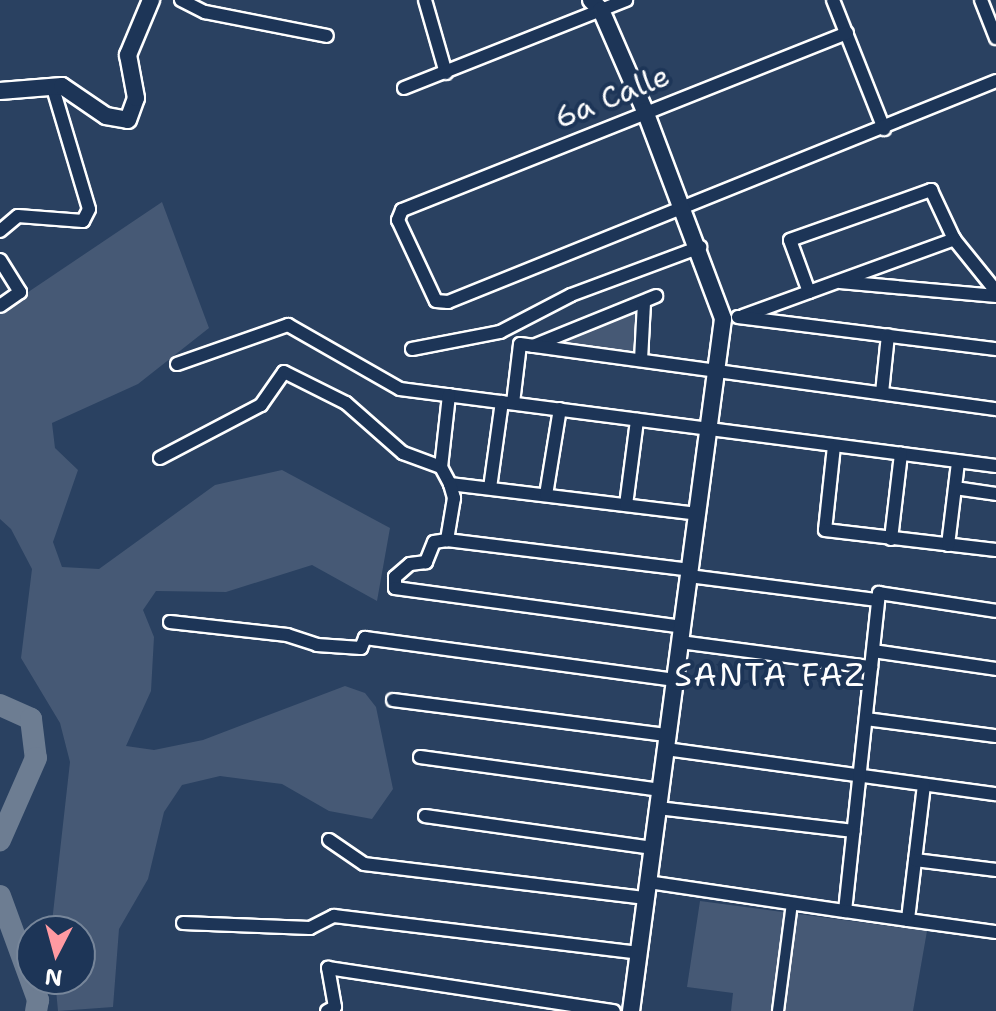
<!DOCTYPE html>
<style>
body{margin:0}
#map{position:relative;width:996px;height:1011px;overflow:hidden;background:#2a4161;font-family:"Shantell Sans",sans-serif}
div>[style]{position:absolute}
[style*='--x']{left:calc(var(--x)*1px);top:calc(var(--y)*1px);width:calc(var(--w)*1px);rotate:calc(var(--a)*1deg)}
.green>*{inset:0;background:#465975}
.river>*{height:22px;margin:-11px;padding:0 11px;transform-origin:11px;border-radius:11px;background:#6d7d92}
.roads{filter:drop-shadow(2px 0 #fff) drop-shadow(-2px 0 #fff) drop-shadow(0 2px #fff) drop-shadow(0 -2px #fff)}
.pedestrian>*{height:10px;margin:-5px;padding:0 5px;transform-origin:5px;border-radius:5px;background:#1d3557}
.minor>*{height:12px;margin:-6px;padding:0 6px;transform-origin:6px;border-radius:6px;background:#1d3557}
.tertiary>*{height:16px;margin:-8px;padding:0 8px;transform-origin:8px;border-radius:8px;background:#1d3557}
span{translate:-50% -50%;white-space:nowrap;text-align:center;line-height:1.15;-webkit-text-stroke:8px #1d3557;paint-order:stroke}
.street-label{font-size:30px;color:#fff}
.neighbourhood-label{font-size:32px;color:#fff;letter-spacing:2px}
.north{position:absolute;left:16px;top:915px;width:80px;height:80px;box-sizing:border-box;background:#1d3557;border:2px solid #77869a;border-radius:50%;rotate:186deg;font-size:22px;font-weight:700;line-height:32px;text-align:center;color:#fff}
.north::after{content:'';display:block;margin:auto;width:28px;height:36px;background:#ff9aa2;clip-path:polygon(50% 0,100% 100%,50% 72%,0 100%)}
</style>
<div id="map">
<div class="green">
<div style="clip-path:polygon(162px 202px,209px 328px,138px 384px,52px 423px,55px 448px,78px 470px,53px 542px,62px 567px,99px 569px,215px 485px,282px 470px,390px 528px,377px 601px,312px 565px,226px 592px,156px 591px,143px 610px,154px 637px,151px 691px,126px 746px,154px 750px,203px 740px,345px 686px,365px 693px,376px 707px,393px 789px,372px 819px,329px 811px,282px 784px,220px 776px,182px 785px,164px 812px,148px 879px,119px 929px,113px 1007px,58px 1011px,55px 979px,80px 979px,80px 931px,51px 931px,70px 762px,60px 723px,21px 658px,32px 569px,11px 529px,0 519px,0 311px)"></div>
<div style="clip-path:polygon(644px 302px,641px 360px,531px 347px)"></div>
<div style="clip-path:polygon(700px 901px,927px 931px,913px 1011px,731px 1011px,733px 993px,687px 987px)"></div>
</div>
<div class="river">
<div style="--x:0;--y:705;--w:34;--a:24"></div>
<div style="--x:31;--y:719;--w:39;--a:83"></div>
<div style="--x:36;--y:758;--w:90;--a:113.7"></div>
<div style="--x:0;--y:896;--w:111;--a:69.9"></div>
<div style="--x:38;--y:1000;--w:11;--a:100"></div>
</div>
<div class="roads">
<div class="pedestrian">
<div style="--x:778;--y:1011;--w:109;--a:-82.6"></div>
</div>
<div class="minor">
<div style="--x:181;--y:0;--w:27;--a:27"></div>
<div style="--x:205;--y:12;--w:124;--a:11.1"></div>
<div style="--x:425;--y:0;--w:76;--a:74"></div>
<div style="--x:833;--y:0;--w:139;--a:68.4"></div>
<div style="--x:981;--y:0;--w:41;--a:68.5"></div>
<div style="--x:847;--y:33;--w:479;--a:158.3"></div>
<div style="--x:402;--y:210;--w:11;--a:112"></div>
<div style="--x:398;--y:220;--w:89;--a:64.9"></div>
<div style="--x:436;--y:301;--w:12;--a:5"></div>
<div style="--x:448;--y:302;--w:591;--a:-21.96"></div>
<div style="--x:404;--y:88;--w:239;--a:-21.6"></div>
<div style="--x:0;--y:231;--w:23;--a:-40"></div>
<div style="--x:18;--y:216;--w:65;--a:4.4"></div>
<div style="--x:83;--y:221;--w:13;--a:-63"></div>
<div style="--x:89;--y:209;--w:129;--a:-106.6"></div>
<div style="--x:0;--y:260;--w:38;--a:58"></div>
<div style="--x:20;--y:292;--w:24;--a:145"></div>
<div style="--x:840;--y:282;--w:157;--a:5.1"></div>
<div style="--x:809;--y:292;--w:55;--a:-110.1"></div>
<div style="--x:790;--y:240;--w:150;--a:-19.5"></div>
<div style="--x:931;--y:190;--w:54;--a:64.9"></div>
<div style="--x:954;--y:239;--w:67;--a:51.1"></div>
<div style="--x:743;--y:316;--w:225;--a:-20"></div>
<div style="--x:738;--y:317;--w:260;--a:7.1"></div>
<div style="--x:533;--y:346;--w:133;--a:-22.1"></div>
<div style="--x:412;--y:349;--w:90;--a:-10.9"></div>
<div style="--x:500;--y:332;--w:80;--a:-27.5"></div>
<div style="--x:571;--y:295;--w:138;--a:-20.4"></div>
<div style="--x:641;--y:360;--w:58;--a:-87"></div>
<div style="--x:177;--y:364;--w:118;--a:-19.4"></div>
<div style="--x:288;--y:325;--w:129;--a:29.7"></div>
<div style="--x:400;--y:389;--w:601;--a:7.36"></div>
<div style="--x:882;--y:393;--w:58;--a:-84.1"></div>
<div style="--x:449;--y:395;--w:72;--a:96.3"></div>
<div style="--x:441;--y:467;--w:19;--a:62"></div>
<div style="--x:450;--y:484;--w:249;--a:6.9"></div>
<div style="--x:513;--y:403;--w:59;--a:-83.2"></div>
<div style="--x:520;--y:344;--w:480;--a:7.8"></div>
<div style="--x:834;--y:446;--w:84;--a:96.1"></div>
<div style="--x:825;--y:530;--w:172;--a:6.7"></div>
<div style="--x:160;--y:458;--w:114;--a:-27.7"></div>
<div style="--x:261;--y:405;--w:40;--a:-55.1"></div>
<div style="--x:284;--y:372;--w:69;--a:26.6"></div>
<div style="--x:346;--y:403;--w:76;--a:41.3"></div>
<div style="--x:403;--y:453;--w:40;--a:20.2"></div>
<div style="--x:450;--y:484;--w:15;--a:74"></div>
<div style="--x:454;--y:498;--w:43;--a:99.5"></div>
<div style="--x:447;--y:540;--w:13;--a:171"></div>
<div style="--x:434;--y:542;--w:22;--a:112"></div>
<div style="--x:426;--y:562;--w:16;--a:173"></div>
<div style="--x:410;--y:564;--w:20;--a:139"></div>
<div style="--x:395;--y:577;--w:11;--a:90"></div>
<div style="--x:395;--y:588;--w:290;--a:7.7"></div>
<div style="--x:490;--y:488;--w:87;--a:-82.1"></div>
<div style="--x:955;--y:488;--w:41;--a:8.3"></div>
<div style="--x:546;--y:495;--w:87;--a:-80.8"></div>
<div style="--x:626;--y:505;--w:86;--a:-82.6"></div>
<div style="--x:891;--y:539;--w:86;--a:-83.3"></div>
<div style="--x:447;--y:540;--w:245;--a:7"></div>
<div style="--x:948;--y:545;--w:84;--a:-83.1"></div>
<div style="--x:689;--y:576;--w:190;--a:7.3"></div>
<div style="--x:170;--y:622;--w:118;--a:6.3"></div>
<div style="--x:287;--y:635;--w:32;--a:18"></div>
<div style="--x:317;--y:645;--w:44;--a:3.9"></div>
<div style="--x:361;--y:648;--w:11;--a:-68"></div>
<div style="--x:365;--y:638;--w:313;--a:7.7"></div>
<div style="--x:680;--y:642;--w:193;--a:7.5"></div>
<div style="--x:873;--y:651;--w:124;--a:8.3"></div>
<div style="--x:393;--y:700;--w:277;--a:7.3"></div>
<div style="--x:866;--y:719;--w:131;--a:7.5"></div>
<div style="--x:666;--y:749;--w:333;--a:7.8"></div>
<div style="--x:420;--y:757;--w:243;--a:7.8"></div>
<div style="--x:924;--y:785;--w:136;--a:96.8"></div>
<div style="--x:908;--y:920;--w:89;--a:7.8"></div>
<div style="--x:658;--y:808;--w:197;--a:6.7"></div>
<div style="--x:425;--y:816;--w:230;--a:8"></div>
<div style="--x:329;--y:840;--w:42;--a:34.4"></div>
<div style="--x:364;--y:864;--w:284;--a:6.9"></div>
<div style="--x:915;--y:860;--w:82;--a:7"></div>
<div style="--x:648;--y:882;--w:199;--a:8.4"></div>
<div style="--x:845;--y:911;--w:320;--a:-83.9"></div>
<div style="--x:879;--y:593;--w:118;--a:8.7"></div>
<div style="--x:845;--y:911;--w:64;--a:8.1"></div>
<div style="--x:183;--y:923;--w:127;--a:2.3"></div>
<div style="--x:310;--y:928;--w:27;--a:-27"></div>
<div style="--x:334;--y:916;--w:307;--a:6.9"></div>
<div style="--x:328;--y:968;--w:289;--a:8.6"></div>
<div style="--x:327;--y:1011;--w:9;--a:-27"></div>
<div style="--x:335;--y:1007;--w:40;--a:-100"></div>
</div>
<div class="tertiary">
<div style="--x:591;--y:0;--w:14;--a:45"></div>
<div style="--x:601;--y:10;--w:110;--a:66.5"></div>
<div style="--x:645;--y:111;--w:222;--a:69.4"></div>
<div style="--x:723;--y:319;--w:698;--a:97.57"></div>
<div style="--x:0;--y:91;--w:62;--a:-4.6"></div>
<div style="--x:62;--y:86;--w:53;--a:34.3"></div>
<div style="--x:106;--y:116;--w:22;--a:10"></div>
<div style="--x:128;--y:120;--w:23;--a:-70"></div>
<div style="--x:136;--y:98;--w:44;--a:-100.5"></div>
<div style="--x:128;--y:55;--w:60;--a:-67.3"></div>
</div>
</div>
<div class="street-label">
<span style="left:612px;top:97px;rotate:-22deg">6a Calle</span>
</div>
<div class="neighbourhood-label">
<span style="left:770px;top:675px">SANTA FAZ</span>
</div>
<div class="north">N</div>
</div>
